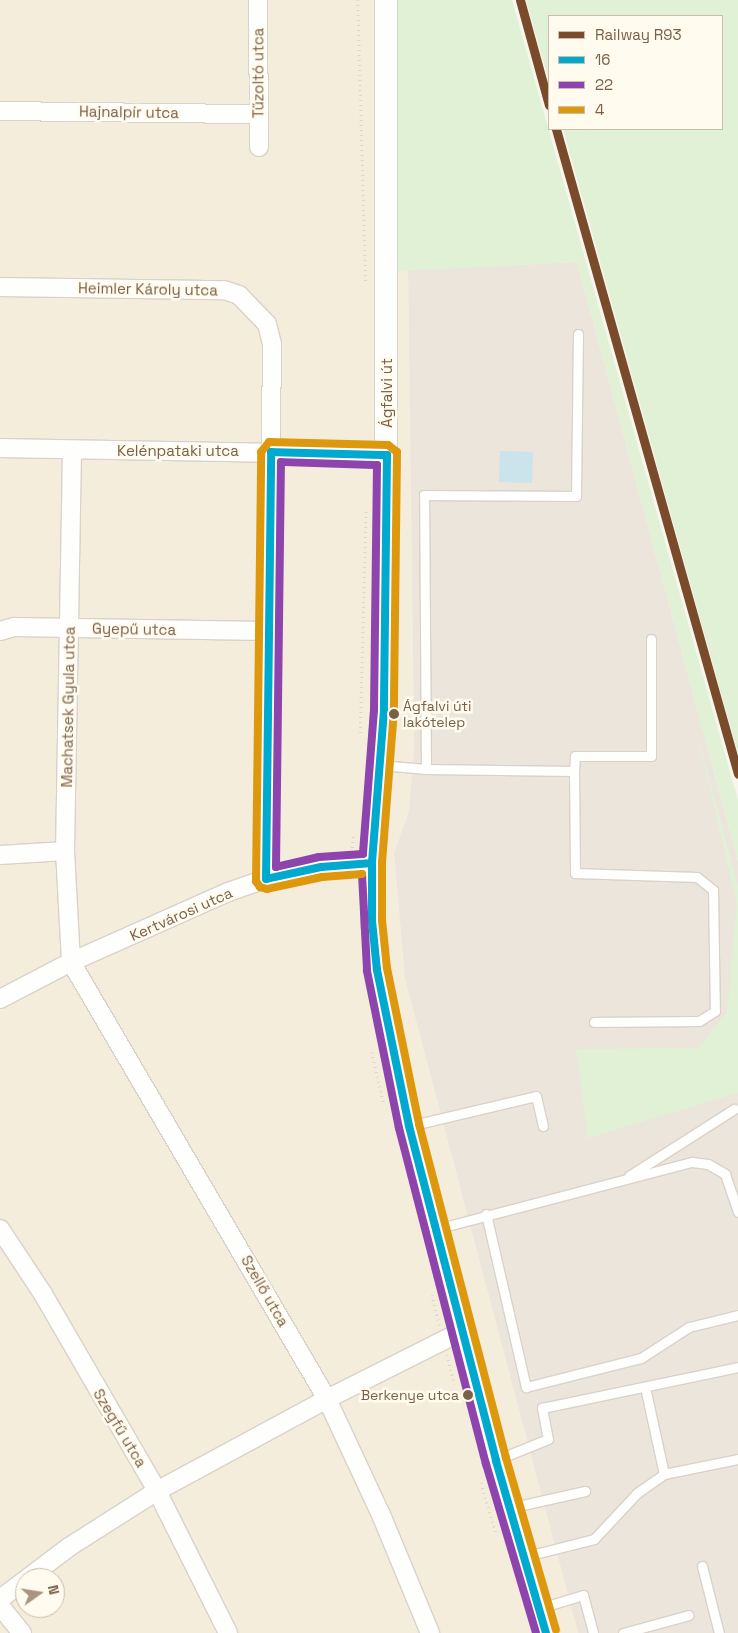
<!DOCTYPE html>
<meta charset="utf-8">
<style>
body{margin:0}
#map{position:relative;width:738px;height:1633px;overflow:hidden;background:#f8f5ec;font-family:"Space Grotesk",sans-serif}
div>[style]{position:absolute}
[style*='--x']{left:calc(var(--x)*1px);top:calc(var(--y)*1px);width:calc(var(--w)*1px);rotate:calc(var(--a)*1deg)}
.residential>*{inset:0;background:#f5eddc}
.industrial>*{inset:0;background:#ebe5dc}
.green>*{inset:0;background:#e1f1d5}
.water>*{inset:0;background:#cbe4eb}
.path>*{height:2.5px;margin-top:-1.25px;transform-origin:0;background:repeating-linear-gradient(90deg,#dcd5cd 0 1px,transparent 0 5px)}
.roads{filter:drop-shadow(1px 0 #d8d2ca) drop-shadow(-1px 0 #d8d2ca) drop-shadow(0 1px #d8d2ca) drop-shadow(0 -1px #d8d2ca)}
.service>*{height:9px;margin:-4.5px;padding:0 4.5px;transform-origin:4.5px;border-radius:4.5px;background:#fefefc}
.minor>*{height:18px;margin:-9px;padding:0 9px;transform-origin:9px;border-radius:9px;background:#fefefc}
.tertiary>*{height:22px;margin:-11px;padding:0 11px;transform-origin:11px;border-radius:11px;background:#fefefc}
.bus-1>*{height:8px;margin:-4px;padding:0 4px;transform-origin:4px;border-radius:4px;background:#00a9ce}
.bus-2>*{height:8px;margin:-4px;padding:0 4px;transform-origin:4px;border-radius:4px;background:#8e44ad}
.bus-3>*{height:8px;margin:-4px;padding:0 4px;transform-origin:4px;border-radius:4px;background:#de980e}
.rail-1>*{height:9px;margin:-4.5px;padding:0 4.5px;transform-origin:4.5px;border-radius:4.5px;background:#7a4b2a}
.dots>*{width:14px;height:14px;translate:-50% -50%;box-sizing:border-box;border:2px solid #fffbef;border-radius:50%}
span{translate:-50% -50%;white-space:nowrap;text-align:center;line-height:1.15;-webkit-text-stroke:5px #fffbef;paint-order:stroke}
.bus-label{font-size:14px;color:#7b6048}
.left{translate:0 -50%;text-align:left}
.right{translate:-100% -50%;text-align:right}
.street-label{font-size:15px;color:#7b6048}
.legend{position:absolute;left:548px;top:15px;width:175px;height:115px;box-sizing:border-box;background:#fffbef;border:1px solid #cabdac;margin:0;padding:6px 9px;list-style:none;font-size:15px;color:#7b6048}
.legend li{display:flex;align-items:center;gap:10px;height:25px}
.legend b{width:25px;border:1px solid #cabdac}
.north{position:absolute;left:15px;top:1568px;width:50px;height:50px;box-sizing:border-box;background:#fffbef;border:1px solid #cabdac;border-radius:50%;rotate:77deg;font-size:14px;font-weight:700;line-height:20px;text-align:center;color:#7b6048}
.north::after{content:'';display:block;margin:auto;width:18px;height:22px;background:#a79481;clip-path:polygon(50% 0,100% 100%,50% 72%,0 100%)}
</style>
<div id="map">
<div class="residential">
<div style="clip-path:polygon(evenodd,0 0,377px 0,379px 272px,408px 270px,414px 746px,409px 811px,394px 853px,405px 979px,578px 1633px,0 1633px,0 0,25px 1578px,55px 1578px,55px 1608px,25px 1608px,25px 1578px)"></div>
</div>
<div class="industrial">
<div style="clip-path:polygon(577px 262px,738px 861px,738px 1633px,578px 1633px,405px 979px,394px 853px,409px 811px,414px 746px,408px 270px)"></div>
</div>
<div class="green">
<div style="clip-path:polygon(377px 0,512px 0,738px 800px,738px 861px,577px 262px,379px 272px)"></div>
<div style="clip-path:polygon(526px 0,738px 0,738px 754px,563px 129px,722px 129px,722px 16px,549px 16px,549px 81px)"></div>
<div style="clip-path:polygon(694px 722px,738px 887px,738px 1093px,588px 1138px,576px 1049px,698px 1048px,727px 1012px,737px 903px)"></div>
</div>
<div class="water">
<div style="clip-path:polygon(500px 451px,533px 452px,532px 483px,499px 482px)"></div>
</div>
<div class="path">
<div style="--x:358;--y:0;--w:283;--a:88.4"></div>
<div style="--x:360;--y:733;--w:222;--a:-88.5"></div>
<div style="--x:352;--y:848;--w:12;--a:-85"></div>
<div style="--x:372;--y:1052;--w:54;--a:77.2"></div>
<div style="--x:432;--y:1295;--w:32;--a:76"></div>
<div style="--x:447;--y:1355;--w:30;--a:75"></div>
<div style="--x:481;--y:1483;--w:55;--a:73.2"></div>
</div>
<div class="roads">
<div class="service">
<div style="--x:380;--y:765;--w:46;--a:5"></div>
<div style="--x:426;--y:769;--w:148;--a:0.8"></div>
<div style="--x:574;--y:771;--w:15;--a:-86"></div>
<div style="--x:575;--y:756;--w:76;--a:0"></div>
<div style="--x:651;--y:756;--w:117;--a:-90"></div>
<div style="--x:426;--y:769;--w:274;--a:-90.4"></div>
<div style="--x:424;--y:495;--w:152;--a:0.4"></div>
<div style="--x:576;--y:496;--w:162;--a:-89.3"></div>
<div style="--x:574;--y:771;--w:102;--a:89.4"></div>
<div style="--x:575;--y:873;--w:122;--a:1.9"></div>
<div style="--x:697;--y:877;--w:21;--a:39"></div>
<div style="--x:713;--y:890;--w:121;--a:89.1"></div>
<div style="--x:715;--y:1011;--w:19;--a:148"></div>
<div style="--x:699;--y:1021;--w:105;--a:179.5"></div>
<div style="--x:409;--y:1126;--w:130;--a:-13.3"></div>
<div style="--x:536;--y:1096;--w:31;--a:77"></div>
<div style="--x:629;--y:1176;--w:125;--a:-32.5"></div>
<div style="--x:486;--y:1214;--w:178;--a:77"></div>
<div style="--x:526;--y:1387;--w:119;--a:-14.2"></div>
<div style="--x:641;--y:1358;--w:57;--a:-32.9"></div>
<div style="--x:689;--y:1327;--w:50;--a:-13.8"></div>
<div style="--x:436;--y:1229;--w:265;--a:-14.7"></div>
<div style="--x:692;--y:1162;--w:16;--a:7"></div>
<div style="--x:708;--y:1164;--w:20;--a:30"></div>
<div style="--x:725;--y:1174;--w:40;--a:71.1"></div>
<div style="--x:645;--y:1387;--w:89;--a:77.7"></div>
<div style="--x:496;--y:1460;--w:56;--a:-22"></div>
<div style="--x:548;--y:1439;--w:32;--a:-101"></div>
<div style="--x:542;--y:1408;--w:200;--a:-11.8"></div>
<div style="--x:509;--y:1508;--w:78;--a:-12.6"></div>
<div style="--x:523;--y:1557;--w:73;--a:-14.2"></div>
<div style="--x:594;--y:1539;--w:63;--a:-46.9"></div>
<div style="--x:637;--y:1493;--w:33;--a:-35"></div>
<div style="--x:664;--y:1474;--w:76;--a:-11.5"></div>
<div style="--x:702;--y:1566;--w:69;--a:75.8"></div>
<div style="--x:540;--y:1608;--w:45;--a:-16.8"></div>
<div style="--x:583;--y:1595;--w:39;--a:75"></div>
<div style="--x:623;--y:1633;--w:68;--a:-15.3"></div>
</div>
<div class="minor">
<div style="--x:258;--y:0;--w:147;--a:89.6"></div>
<div style="--x:0;--y:111;--w:258;--a:0.7"></div>
<div style="--x:0;--y:287;--w:224;--a:0.8"></div>
<div style="--x:224;--y:290;--w:16;--a:18"></div>
<div style="--x:239;--y:295;--w:40;--a:46"></div>
<div style="--x:267;--y:324;--w:21;--a:76"></div>
<div style="--x:272;--y:344;--w:535;--a:90.64"></div>
<div style="--x:0;--y:448;--w:387;--a:1"></div>
<div style="--x:72;--y:451;--w:400;--a:91"></div>
<div style="--x:65;--y:851;--w:111;--a:86.9"></div>
<div style="--x:71;--y:962;--w:506;--a:59.64"></div>
<div style="--x:327;--y:1399;--w:130;--a:65"></div>
<div style="--x:382;--y:1517;--w:126;--a:67.5"></div>
<div style="--x:0;--y:631;--w:15;--a:-16"></div>
<div style="--x:14;--y:627;--w:253;--a:0.9"></div>
<div style="--x:0;--y:855;--w:65;--a:-3.5"></div>
<div style="--x:0;--y:999;--w:80;--a:-27.5"></div>
<div style="--x:71;--y:962;--w:172;--a:-24"></div>
<div style="--x:228;--y:892;--w:40;--a:-18.9"></div>
<div style="--x:266;--y:879;--w:56;--a:-12.3"></div>
<div style="--x:321;--y:867;--w:51;--a:-4.5"></div>
<div style="--x:0;--y:1229;--w:78;--a:56.5"></div>
<div style="--x:43;--y:1294;--w:228;--a:59.9"></div>
<div style="--x:157;--y:1491;--w:159;--a:63.4"></div>
<div style="--x:28;--y:1578;--w:51;--a:-37.1"></div>
<div style="--x:69;--y:1547;--w:104;--a:-32.5"></div>
<div style="--x:157;--y:1491;--w:193;--a:-28.4"></div>
<div style="--x:327;--y:1399;--w:151;--a:-26.7"></div>
<div style="--x:0;--y:1599;--w:31;--a:-37"></div>
<div style="--x:0;--y:1606;--w:35;--a:51"></div>
</div>
<div class="tertiary">
<div style="--x:386;--y:0;--w:655;--a:90"></div>
<div style="--x:386;--y:655;--w:208;--a:93.9"></div>
<div style="--x:372;--y:863;--w:58;--a:90"></div>
<div style="--x:372;--y:921;--w:97;--a:82.3"></div>
<div style="--x:385;--y:1017;--w:112;--a:77.6"></div>
<div style="--x:409;--y:1126;--w:346;--a:75.4"></div>
<div style="--x:496;--y:1461;--w:179;--a:73.8"></div>
</div>
</div>
<div class="bus-1">
<div style="--x:271;--y:452;--w:116;--a:1.5"></div>
<div style="--x:387;--y:455;--w:255;--a:90.7"></div>
<div style="--x:384;--y:710;--w:153;--a:94.5"></div>
<div style="--x:372;--y:863;--w:51;--a:175.5"></div>
<div style="--x:321;--y:867;--w:56;--a:167.7"></div>
<div style="--x:266;--y:879;--w:427;--a:-89.3"></div>
<div style="--x:372;--y:863;--w:58;--a:90"></div>
<div style="--x:372;--y:921;--w:49;--a:84.2"></div>
<div style="--x:377;--y:970;--w:159;--a:78.4"></div>
<div style="--x:409;--y:1126;--w:346;--a:75.4"></div>
<div style="--x:496;--y:1461;--w:179;--a:73.8"></div>
</div>
<div class="bus-2">
<div style="--x:281;--y:462;--w:96;--a:1.8"></div>
<div style="--x:377;--y:465;--w:245;--a:90.7"></div>
<div style="--x:374;--y:710;--w:144;--a:94.4"></div>
<div style="--x:363;--y:854;--w:44;--a:176.1"></div>
<div style="--x:319;--y:857;--w:44;--a:166.9"></div>
<div style="--x:276;--y:867;--w:405;--a:-89.3"></div>
<div style="--x:362;--y:874;--w:97;--a:87"></div>
<div style="--x:367;--y:971;--w:160;--a:78.5"></div>
<div style="--x:399;--y:1128;--w:347;--a:75.5"></div>
<div style="--x:486;--y:1464;--w:176;--a:73.5"></div>
</div>
<div class="bus-3">
<div style="--x:362;--y:874;--w:40;--a:175.7"></div>
<div style="--x:322;--y:877;--w:56;--a:167.7"></div>
<div style="--x:267;--y:889;--w:7;--a:-164"></div>
<div style="--x:260;--y:887;--w:7;--a:-124"></div>
<div style="--x:256;--y:881;--w:429;--a:-89.3"></div>
<div style="--x:261;--y:452;--w:13;--a:-51"></div>
<div style="--x:269;--y:442;--w:119;--a:1.4"></div>
<div style="--x:388;--y:445;--w:11;--a:38"></div>
<div style="--x:397;--y:452;--w:258;--a:90.7"></div>
<div style="--x:394;--y:710;--w:153;--a:94.5"></div>
<div style="--x:382;--y:863;--w:57;--a:90"></div>
<div style="--x:382;--y:920;--w:48;--a:84.1"></div>
<div style="--x:387;--y:968;--w:159;--a:78.4"></div>
<div style="--x:419;--y:1124;--w:345;--a:75.4"></div>
<div style="--x:506;--y:1458;--w:179;--a:73.8"></div>
</div>
<div class="rail-1">
<div style="--x:520;--y:0;--w:109;--a:74.6"></div>
<div style="--x:556;--y:129;--w:670;--a:74.24"></div>
</div>
<div class="dots">
<div style="left:394px;top:714px;background:#7b6048"></div>
<div style="left:468px;top:1395px;background:#7b6048"></div>
</div>
<div class="bus-label">
<span class="left" style="left:403px;top:714px">Ágfalvi úti<br>lakótelep</span>
<span class="right" style="left:459px;top:1395px">Berkenye utca</span>
</div>
<div class="street-label">
<span style="left:258px;top:73px;rotate:-90deg">Tűzoltó utca</span>
<span style="left:129px;top:112px;rotate:1deg">Hajnalpír utca</span>
<span style="left:148px;top:289px;rotate:1deg">Heimler Károly utca</span>
<span style="left:387px;top:393px;rotate:-90deg">Ágfalvi út</span>
<span style="left:178px;top:451px">Kelénpataki utca</span>
<span style="left:134px;top:629px;rotate:1deg">Gyepű utca</span>
<span style="left:68px;top:707px;rotate:-89deg">Machatsek Gyula utca</span>
<span style="left:181px;top:914px;rotate:-24deg">Kertvárosi utca</span>
<span style="left:265px;top:1291px;rotate:60deg">Szellő utca</span>
<span style="left:120px;top:1428px;rotate:59deg">Szegfű utca</span>
</div>
<ul class="legend">
<li><b style="height:6px;background:#7a4b2a"></b>Railway R93</li>
<li><b style="height:6px;background:#00a9ce"></b>16</li>
<li><b style="height:6px;background:#8e44ad"></b>22</li>
<li><b style="height:6px;background:#de980e"></b>4</li>
</ul>
<div class="north">N</div>
</div>
